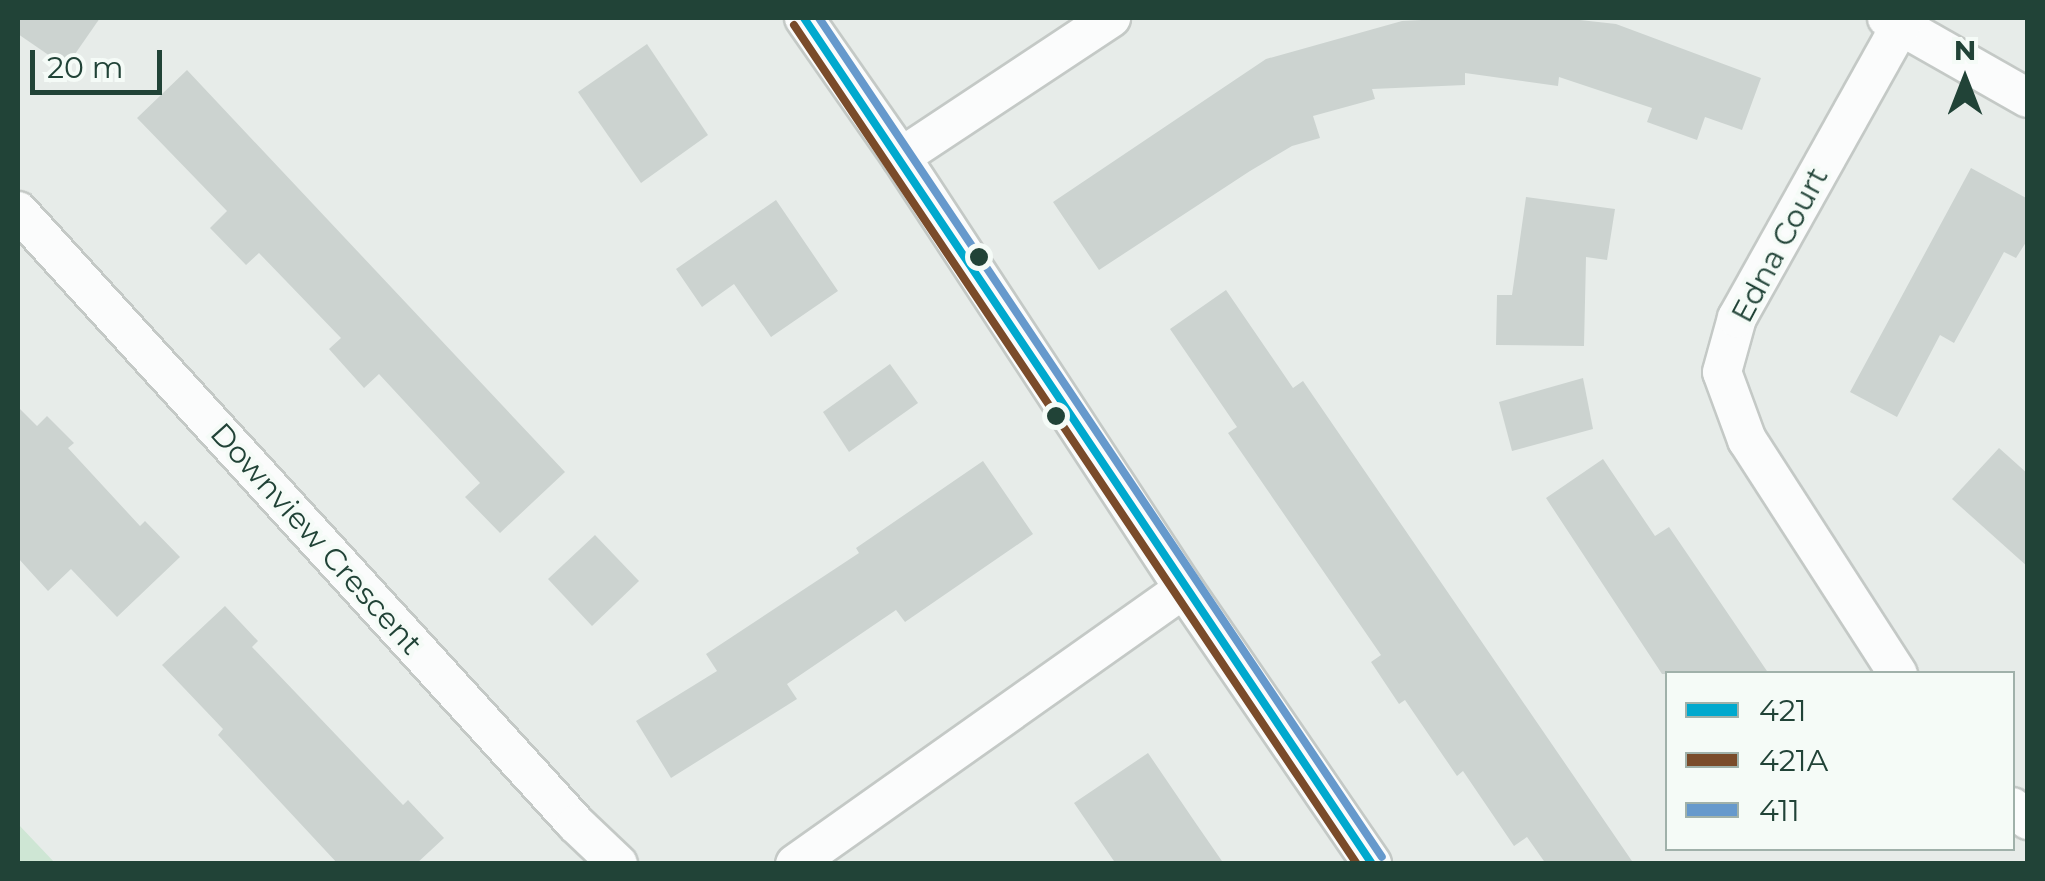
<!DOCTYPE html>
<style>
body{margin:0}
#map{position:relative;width:2045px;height:881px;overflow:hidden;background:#e7ece9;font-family:Montserrat,sans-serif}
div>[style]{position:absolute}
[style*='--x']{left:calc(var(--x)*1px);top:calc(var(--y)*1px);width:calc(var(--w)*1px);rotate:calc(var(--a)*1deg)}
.green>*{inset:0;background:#cee6d4}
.building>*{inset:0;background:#ccd3d0}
.roads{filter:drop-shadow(2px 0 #c4c9c6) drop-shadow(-2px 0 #c4c9c6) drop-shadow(0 2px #c4c9c6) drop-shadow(0 -2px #c4c9c6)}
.minor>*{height:38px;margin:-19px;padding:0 19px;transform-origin:19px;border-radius:19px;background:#fbfcfc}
.bus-1>*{height:8px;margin:-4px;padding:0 4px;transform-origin:4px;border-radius:4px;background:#00a9ce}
.bus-2>*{height:8px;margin:-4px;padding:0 4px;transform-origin:4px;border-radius:4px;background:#7a4b2a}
.bus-3>*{height:8px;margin:-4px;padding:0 4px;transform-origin:4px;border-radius:4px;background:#69c}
.dots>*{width:28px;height:28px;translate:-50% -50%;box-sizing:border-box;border:5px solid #f5fbf7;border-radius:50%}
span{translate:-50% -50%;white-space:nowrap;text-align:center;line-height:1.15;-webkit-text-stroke:8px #f5fbf7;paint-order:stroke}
.street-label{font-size:30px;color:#214337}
.frame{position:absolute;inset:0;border:20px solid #214337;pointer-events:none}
.legend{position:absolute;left:1665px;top:671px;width:350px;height:180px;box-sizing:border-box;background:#f5fbf7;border:2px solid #a0b1aa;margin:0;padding:12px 18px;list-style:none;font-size:30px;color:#214337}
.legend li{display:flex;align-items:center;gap:20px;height:50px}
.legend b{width:50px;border:2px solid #a0b1aa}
.north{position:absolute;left:1915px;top:30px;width:100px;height:100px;-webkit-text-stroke:8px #f5fbf7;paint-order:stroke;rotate:0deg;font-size:28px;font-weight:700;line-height:40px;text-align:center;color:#214337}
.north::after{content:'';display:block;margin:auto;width:35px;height:45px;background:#214337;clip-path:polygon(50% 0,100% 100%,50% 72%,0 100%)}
.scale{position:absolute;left:30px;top:50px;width:132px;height:45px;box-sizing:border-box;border:5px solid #214337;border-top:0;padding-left:12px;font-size:30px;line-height:35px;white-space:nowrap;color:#214337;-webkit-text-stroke:8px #f5fbf7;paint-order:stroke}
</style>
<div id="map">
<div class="green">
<div style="clip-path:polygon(18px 824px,55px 863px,18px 863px)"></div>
</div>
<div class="building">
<div style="clip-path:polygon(18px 18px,100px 18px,66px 67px,18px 34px)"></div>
<div style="clip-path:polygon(1461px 18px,1562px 18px,1616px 24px,1761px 78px,1742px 130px,1705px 117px,1697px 140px,1647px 122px,1652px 108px,1559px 77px,1558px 86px,1465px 73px,1465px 85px,1372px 89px,1375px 99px,1313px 116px,1320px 138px,1292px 146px,1250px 171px,1099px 270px,1053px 202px,1266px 59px,1402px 21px)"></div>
<div style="clip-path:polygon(647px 44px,708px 135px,641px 183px,578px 92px)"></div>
<div style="clip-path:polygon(187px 70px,565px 472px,500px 533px,465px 497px,480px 483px,379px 374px,364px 388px,329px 349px,341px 338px,259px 253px,246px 265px,210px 228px,227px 211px,137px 118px)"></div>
<div style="clip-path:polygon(1971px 168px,2028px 199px,2028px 239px,2016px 258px,2004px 252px,1954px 343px,1940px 335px,1897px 417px,1850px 392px)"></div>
<div style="clip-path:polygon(1526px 197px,1615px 209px,1607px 260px,1586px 257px,1584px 346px,1496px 345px,1497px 295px,1512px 295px)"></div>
<div style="clip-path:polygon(776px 200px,838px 291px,771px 337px,734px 284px,702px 307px,676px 269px)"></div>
<div style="clip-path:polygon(1226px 290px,1293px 388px,1303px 381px,1634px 864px,1546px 864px,1527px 837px,1514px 846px,1463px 771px,1457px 776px,1405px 700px,1399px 704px,1371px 662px,1381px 655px,1228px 433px,1237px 427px,1170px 329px)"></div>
<div style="clip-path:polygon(890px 364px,918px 403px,849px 452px,823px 412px)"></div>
<div style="clip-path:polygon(1583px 378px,1593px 429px,1512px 451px,1499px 402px)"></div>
<div style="clip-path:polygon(18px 407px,37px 426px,47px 416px,74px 443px,68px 448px,140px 526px,145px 521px,180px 557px,117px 617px,71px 569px,48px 591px,18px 558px)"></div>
<div style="clip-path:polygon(1999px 448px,2028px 474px,2028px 567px,1952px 499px)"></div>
<div style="clip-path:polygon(1603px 459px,1655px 536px,1669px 527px,1769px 674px,1662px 674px,1546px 498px)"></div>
<div style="clip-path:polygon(983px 461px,1033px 534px,905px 622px,896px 610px,787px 684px,797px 699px,671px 778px,636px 721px,717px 671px,706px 654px,859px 553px,856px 548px)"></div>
<div style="clip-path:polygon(595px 535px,639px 581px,592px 626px,548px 579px)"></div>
<div style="clip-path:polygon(225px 606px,258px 641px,252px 647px,403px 805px,408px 800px,444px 838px,416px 864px,338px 864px,218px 735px,223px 729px,162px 665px)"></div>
<div style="clip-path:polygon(1148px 753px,1197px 825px,1224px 864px,1116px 864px,1074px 803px)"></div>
</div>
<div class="roads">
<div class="minor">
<div style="--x:804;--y:18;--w:169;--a:55.1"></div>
<div style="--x:901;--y:157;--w:516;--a:56.77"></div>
<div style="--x:1184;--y:589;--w:333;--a:55.6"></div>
<div style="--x:1887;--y:18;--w:162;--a:29.6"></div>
<div style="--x:901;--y:157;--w:252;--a:-33.5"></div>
<div style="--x:18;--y:211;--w:829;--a:47.69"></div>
<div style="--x:576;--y:824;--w:58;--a:43.6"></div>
<div style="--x:1898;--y:674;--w:278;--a:-122.8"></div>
<div style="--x:1747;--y:440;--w:72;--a:-110.2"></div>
<div style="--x:1722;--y:372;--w:56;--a:-74.5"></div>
<div style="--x:1737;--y:318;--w:336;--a:-60.8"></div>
<div style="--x:2012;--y:807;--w:21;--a:39"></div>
<div style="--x:795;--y:864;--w:476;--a:-35.3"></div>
</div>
</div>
<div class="bus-1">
<div style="--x:804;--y:18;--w:1019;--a:56.12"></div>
</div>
<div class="bus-2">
<div style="--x:794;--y:25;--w:1010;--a:56.14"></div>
</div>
<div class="bus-3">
<div style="--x:819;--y:18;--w:1010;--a:56.14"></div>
</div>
<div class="dots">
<div style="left:979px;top:257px;background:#214337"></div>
<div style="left:1056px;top:416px;background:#214337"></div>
</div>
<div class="street-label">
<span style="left:1780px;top:245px;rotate:-62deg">Edna Court</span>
<span style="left:316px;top:539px;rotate:48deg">Downview Crescent</span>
</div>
<div class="frame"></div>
<ul class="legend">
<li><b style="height:12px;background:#00a9ce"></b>421</li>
<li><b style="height:12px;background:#7a4b2a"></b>421A</li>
<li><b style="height:12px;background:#69c"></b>411</li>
</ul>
<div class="north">N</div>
<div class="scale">20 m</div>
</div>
